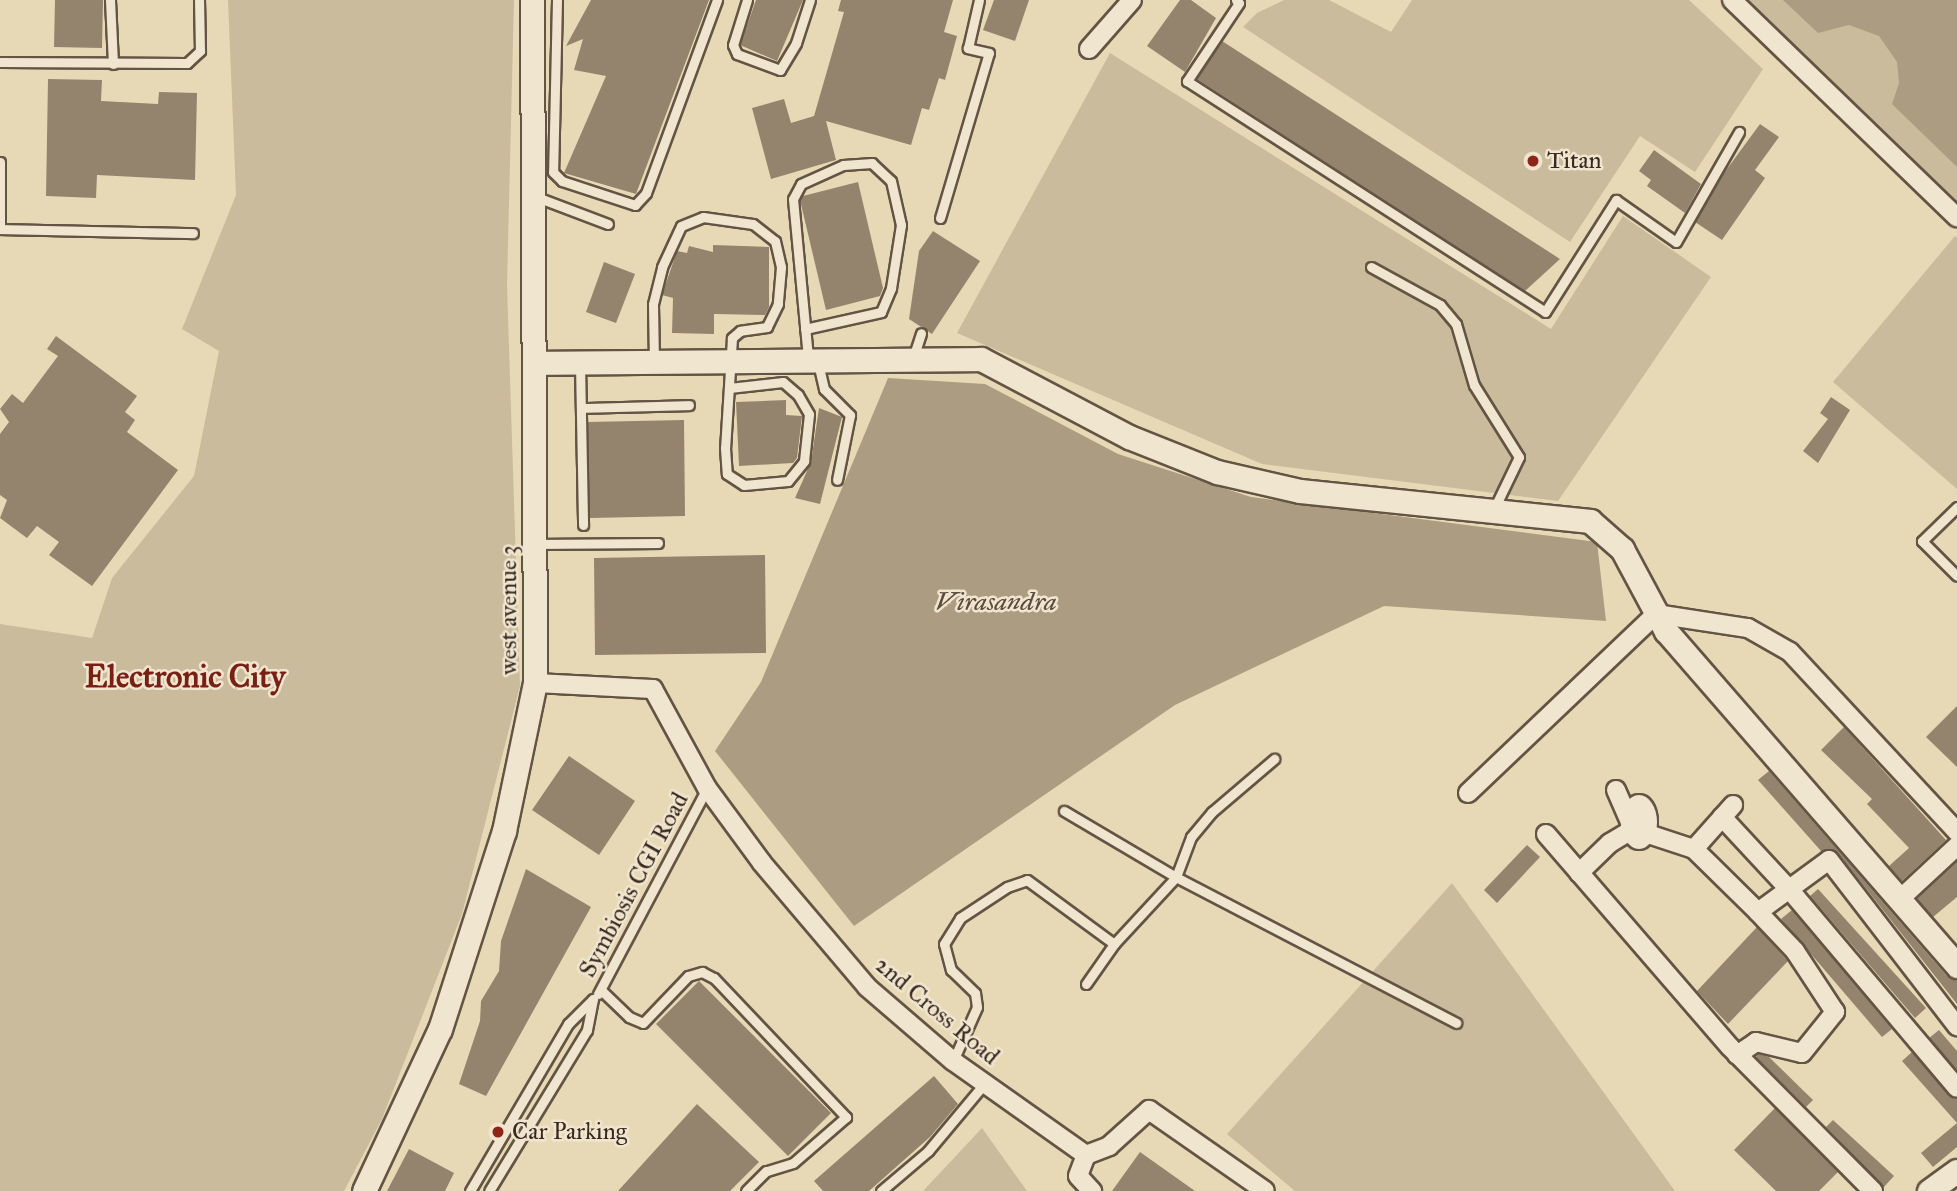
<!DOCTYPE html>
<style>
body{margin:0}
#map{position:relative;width:1957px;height:1191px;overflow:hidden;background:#e8d9b6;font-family:"IM FELL Great Primer",serif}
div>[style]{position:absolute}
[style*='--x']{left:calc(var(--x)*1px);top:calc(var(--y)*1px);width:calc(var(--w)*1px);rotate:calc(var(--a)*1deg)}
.green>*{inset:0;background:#cabb9c}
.water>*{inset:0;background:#ac9d82}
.building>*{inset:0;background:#94846d}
.roads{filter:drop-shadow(2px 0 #645444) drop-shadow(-2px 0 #645444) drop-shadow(0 2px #645444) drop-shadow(0 -2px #645444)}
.service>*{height:9px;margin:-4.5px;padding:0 4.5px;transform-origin:4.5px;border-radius:4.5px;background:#f0e6d0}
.minor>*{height:18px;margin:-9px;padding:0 9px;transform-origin:9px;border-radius:9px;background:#f0e6d0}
.minor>.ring{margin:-9px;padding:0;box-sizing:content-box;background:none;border:18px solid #f0e6d0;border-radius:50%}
.tertiary>*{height:23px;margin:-11.5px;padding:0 11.5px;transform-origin:11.5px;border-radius:11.5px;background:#f0e6d0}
.dots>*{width:19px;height:19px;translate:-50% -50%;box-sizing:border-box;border:4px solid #f0e6d0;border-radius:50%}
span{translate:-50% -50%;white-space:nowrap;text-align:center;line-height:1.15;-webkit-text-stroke:5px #f0e6d0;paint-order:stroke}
.poi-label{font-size:24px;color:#38281e}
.left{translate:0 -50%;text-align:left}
.street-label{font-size:24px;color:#38281e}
.water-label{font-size:26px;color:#5b4b3c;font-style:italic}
.district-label{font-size:32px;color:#7a1f14;font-weight:700}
</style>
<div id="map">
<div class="green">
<div style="clip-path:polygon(228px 0,514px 0,507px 285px,520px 686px,462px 914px,382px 1119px,344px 1191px,0 1191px,0 624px,92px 638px,112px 578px,194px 476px,219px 351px,182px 329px,236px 195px)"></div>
<div style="clip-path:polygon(1284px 0,1329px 0,1391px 32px,1412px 0,1689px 0,1763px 69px,1695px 172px,1640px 136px,1570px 242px,1243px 27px,1257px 13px)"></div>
<div style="clip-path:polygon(1744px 0,1957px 0,1957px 207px)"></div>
<div style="clip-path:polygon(1110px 53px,1551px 329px,1623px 216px,1711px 277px,1558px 501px,1262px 464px,957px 333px)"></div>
<div style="clip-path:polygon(1955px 236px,1957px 238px,1957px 489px,1833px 382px)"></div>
<div style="clip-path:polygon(1452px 883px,1675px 1191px,1295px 1191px,1227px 1134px)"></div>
<div style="clip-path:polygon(982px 1128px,1027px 1191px,923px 1191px)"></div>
</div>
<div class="water">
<div style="clip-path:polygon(1783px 0,1957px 0,1957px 167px,1892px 104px,1899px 83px,1897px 62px,1879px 36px,1849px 25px,1818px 33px)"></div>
<div style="clip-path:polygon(888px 378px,985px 384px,1118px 454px,1251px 497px,1597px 542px,1606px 621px,1384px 606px,1175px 705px,854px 926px,715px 751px,761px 682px)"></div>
</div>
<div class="building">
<div style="clip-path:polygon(55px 0,103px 0,102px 48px,54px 47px)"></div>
<div style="clip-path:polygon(591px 0,709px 0,636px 194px,564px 173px,606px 76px,574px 70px,583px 39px,566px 46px)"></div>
<div style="clip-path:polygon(756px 0,803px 0,777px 61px,740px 45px)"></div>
<div style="clip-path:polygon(841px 0,953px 0,944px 32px,957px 36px,945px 80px,939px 78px,929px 110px,922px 108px,911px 145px,826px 121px,836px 160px,771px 179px,752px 108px,784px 99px,791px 123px,814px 116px,844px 12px,838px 11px)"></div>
<div style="clip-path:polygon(994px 0,1029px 0,1015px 41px,983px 30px)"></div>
<div style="clip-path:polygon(1180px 0,1191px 0,1216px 18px,1185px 72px,1147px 46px)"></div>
<div style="clip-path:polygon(1222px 41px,1560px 259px,1525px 291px,1197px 79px)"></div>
<div style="clip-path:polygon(48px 79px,102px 80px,101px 101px,158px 104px,159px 92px,197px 93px,195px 180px,97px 175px,96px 198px,46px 196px)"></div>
<div style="clip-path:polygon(1760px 124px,1779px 137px,1755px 170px,1765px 178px,1722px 240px,1695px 222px,1724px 173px)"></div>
<div style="clip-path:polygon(1654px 150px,1701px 184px,1685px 213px,1647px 186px,1651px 180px,1639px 171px)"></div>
<div style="clip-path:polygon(858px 182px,883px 288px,880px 296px,826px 310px,800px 200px,803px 196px)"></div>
<div style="clip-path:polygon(933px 231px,980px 261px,932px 334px,909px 319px,919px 251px)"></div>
<div style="clip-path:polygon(713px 245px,769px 247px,769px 307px,765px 315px,714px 314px,714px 334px,672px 333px,673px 298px,662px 295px,677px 251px,687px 253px,689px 246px,713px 252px)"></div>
<div style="clip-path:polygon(604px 262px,635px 274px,616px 323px,586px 312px)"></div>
<div style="clip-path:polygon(56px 336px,137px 396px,125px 412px,135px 420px,127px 432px,178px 470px,92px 586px,49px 555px,59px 542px,37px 526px,27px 538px,0 518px,7px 500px,0 495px,0 434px,9px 422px,0 409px,12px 394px,23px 403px,58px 356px,47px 349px)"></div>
<div style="clip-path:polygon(1831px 397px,1850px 410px,1818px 463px,1803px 451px,1828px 419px,1820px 413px)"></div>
<div style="clip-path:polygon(786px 400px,786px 415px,802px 416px,797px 458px,793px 463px,739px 466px,736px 402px)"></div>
<div style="clip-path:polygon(819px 408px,842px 417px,820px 504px,795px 498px,811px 462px)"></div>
<div style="clip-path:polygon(684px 420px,685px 516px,590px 518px,588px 422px)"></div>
<div style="clip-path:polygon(765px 555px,766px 653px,595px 655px,594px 558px)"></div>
<div style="clip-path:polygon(1957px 706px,1957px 767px,1926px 737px)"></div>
<div style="clip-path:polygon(1844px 727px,1946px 840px,1902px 881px,1889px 866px,1909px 848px,1867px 804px,1872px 799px,1821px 750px)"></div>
<div style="clip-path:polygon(569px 756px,635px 801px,599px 855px,532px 810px)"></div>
<div style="clip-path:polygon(1769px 771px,1946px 975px,1957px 980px,1957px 1004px,1838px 853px,1821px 851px,1758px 780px)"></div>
<div style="clip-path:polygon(1527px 845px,1540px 857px,1497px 903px,1484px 890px)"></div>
<div style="clip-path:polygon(1957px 862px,1957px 897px,1933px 917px,1917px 899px)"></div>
<div style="clip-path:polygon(526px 869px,591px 907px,486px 1096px,459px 1084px,480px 1021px,481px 1001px,499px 971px,501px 941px)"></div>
<div style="clip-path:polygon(1818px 889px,1926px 1008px,1915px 1018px,1810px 896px)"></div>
<div style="clip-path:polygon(1792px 910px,1892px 1029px,1882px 1037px,1781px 919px)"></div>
<div style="clip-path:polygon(1757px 927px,1788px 961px,1728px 1024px,1697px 991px)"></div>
<div style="clip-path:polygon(699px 981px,831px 1113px,788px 1156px,656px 1024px)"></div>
<div style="clip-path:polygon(1939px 1030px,1957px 1051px,1957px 1070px,1929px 1038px)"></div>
<div style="clip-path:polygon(1912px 1052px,1948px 1095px,1957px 1099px,1957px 1147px,1933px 1167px,1921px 1153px,1957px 1123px,1902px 1061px)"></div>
<div style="clip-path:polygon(1759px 1054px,1769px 1057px,1813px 1100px,1806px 1107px,1756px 1057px)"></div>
<div style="clip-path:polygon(934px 1076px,958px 1104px,930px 1137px,869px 1191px,823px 1191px,814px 1181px)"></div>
<div style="clip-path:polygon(697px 1104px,759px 1162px,730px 1191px,618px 1191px)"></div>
<div style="clip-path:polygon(1775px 1108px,1838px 1172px,1819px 1191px,1776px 1191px,1734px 1150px)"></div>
<div style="clip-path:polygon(1833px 1120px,1894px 1176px,1884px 1187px,1826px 1127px)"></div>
<div style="clip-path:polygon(409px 1149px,454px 1173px,445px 1191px,387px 1191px)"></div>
<div style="clip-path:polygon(1140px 1152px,1195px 1191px,1112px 1191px)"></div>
</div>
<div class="roads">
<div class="service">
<div style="--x:110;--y:0;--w:64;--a:87.3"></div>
<div style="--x:557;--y:0;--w:172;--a:91.3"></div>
<div style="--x:553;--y:172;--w:13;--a:45"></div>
<div style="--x:562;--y:181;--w:77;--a:18.2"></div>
<div style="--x:635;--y:205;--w:16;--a:-47"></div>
<div style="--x:646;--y:193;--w:206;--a:-69.8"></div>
<div style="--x:747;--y:0;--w:47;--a:107.3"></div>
<div style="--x:733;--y:45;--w:10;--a:66"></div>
<div style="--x:737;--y:54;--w:46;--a:20.4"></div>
<div style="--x:780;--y:70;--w:31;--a:-59"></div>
<div style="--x:796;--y:43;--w:45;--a:-72"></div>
<div style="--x:1236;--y:0;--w:4;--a:45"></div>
<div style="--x:1239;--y:3;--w:94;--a:123.7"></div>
<div style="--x:1187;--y:81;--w:426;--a:32.8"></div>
<div style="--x:1545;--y:312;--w:133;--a:-57.6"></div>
<div style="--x:1616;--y:200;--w:73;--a:35"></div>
<div style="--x:1676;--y:242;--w:127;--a:-60.2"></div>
<div style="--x:0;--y:62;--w:187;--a:0.3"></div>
<div style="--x:187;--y:63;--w:18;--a:-43"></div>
<div style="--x:200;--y:51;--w:51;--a:-91.1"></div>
<div style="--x:0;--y:162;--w:67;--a:90"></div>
<div style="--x:0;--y:229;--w:193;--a:1.2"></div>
<div style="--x:534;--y:196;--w:79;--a:20.7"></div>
<div style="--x:940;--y:218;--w:172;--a:-73.5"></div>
<div style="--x:989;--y:53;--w:22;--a:-167"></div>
<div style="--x:968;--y:48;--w:49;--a:-77.1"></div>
<div style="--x:1371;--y:267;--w:79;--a:28.8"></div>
<div style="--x:1440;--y:305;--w:25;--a:50"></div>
<div style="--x:1456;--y:324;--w:64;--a:73.6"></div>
<div style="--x:1474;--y:385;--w:85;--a:58"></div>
<div style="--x:1519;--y:457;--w:60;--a:115.7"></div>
<div style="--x:805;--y:329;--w:78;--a:-12.6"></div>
<div style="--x:881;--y:312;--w:26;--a:-67"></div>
<div style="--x:891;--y:288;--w:64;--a:-81"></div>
<div style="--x:901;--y:225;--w:45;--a:-102.8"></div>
<div style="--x:891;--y:181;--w:26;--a:-137"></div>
<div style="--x:872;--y:163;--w:29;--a:176"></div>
<div style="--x:843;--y:165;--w:46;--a:155.7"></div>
<div style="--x:801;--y:184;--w:17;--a:118"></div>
<div style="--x:793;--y:199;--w:161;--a:84.6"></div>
<div style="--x:913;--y:358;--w:26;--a:-72"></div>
<div style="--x:654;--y:362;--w:58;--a:-91"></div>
<div style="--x:653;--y:304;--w:38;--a:-76"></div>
<div style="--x:662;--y:267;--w:45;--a:-65.1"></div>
<div style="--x:681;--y:226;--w:24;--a:-22"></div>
<div style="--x:703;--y:217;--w:50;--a:8"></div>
<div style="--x:753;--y:224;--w:28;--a:38"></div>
<div style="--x:775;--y:241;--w:27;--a:77"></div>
<div style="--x:781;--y:267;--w:37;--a:95"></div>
<div style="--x:778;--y:304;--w:25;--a:116"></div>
<div style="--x:767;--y:327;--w:27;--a:172"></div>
<div style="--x:740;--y:331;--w:11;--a:139"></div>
<div style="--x:732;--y:338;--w:110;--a:93.6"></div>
<div style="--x:725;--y:448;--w:26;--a:86"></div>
<div style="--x:727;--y:474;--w:20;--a:33"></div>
<div style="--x:744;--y:485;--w:44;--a:-5.2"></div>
<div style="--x:788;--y:481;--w:26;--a:-51"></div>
<div style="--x:804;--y:461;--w:47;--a:-83.9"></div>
<div style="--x:809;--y:414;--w:22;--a:-120"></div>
<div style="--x:798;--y:395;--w:20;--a:-139"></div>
<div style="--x:783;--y:382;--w:54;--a:173.7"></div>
<div style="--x:818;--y:363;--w:27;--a:77"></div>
<div style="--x:824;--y:389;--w:37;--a:45"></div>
<div style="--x:850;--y:415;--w:66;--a:101.3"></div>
<div style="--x:580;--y:364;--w:161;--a:88.9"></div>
<div style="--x:582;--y:408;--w:107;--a:-1.6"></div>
<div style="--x:1957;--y:507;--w:49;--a:135.8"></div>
<div style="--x:1922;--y:541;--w:49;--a:45"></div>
<div style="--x:535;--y:544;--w:123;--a:-0.5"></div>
<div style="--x:1064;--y:811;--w:130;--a:30.5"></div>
<div style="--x:1176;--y:877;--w:316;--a:27.5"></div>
<div style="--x:1086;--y:984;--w:49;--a:-55"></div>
<div style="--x:1114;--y:944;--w:91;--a:-47.2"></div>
<div style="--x:1176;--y:877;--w:43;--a:-69.4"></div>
<div style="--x:1191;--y:837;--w:33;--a:-50"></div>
<div style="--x:1212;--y:812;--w:82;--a:-40.5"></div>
<div style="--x:601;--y:990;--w:39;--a:44"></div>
<div style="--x:629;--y:1017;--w:15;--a:23"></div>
<div style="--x:643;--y:1023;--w:65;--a:-46.2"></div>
<div style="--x:688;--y:976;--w:15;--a:-16"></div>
<div style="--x:702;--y:972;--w:13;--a:27"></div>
<div style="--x:714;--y:978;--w:192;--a:46.5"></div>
<div style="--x:846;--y:1117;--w:70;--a:139"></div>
<div style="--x:793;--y:1163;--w:28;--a:163"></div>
<div style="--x:766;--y:1171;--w:28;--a:135"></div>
<div style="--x:598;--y:994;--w:233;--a:-62.1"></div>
<div style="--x:953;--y:1061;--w:59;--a:-66"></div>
<div style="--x:977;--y:1007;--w:14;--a:-98"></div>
<div style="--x:975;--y:993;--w:33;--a:-136"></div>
<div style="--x:951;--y:970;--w:27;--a:-105"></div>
<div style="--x:944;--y:944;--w:31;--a:-58"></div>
<div style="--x:960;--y:918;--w:56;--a:-33.4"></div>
<div style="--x:1007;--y:887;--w:21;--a:-19"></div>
<div style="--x:1027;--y:880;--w:108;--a:36.3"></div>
<div style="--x:470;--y:1191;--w:194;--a:-59.6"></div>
<div style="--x:568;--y:1024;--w:35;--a:-45"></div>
<div style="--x:593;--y:999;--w:32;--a:101"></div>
<div style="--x:587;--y:1030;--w:188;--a:121.3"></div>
<div style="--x:881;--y:1191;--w:62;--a:-40.4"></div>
<div style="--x:928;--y:1151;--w:87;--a:-50.1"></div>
</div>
<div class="minor">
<div style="--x:1732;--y:0;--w:313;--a:44"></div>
<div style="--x:1089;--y:49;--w:65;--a:-48.7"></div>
<div style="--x:535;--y:683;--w:118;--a:2.9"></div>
<div style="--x:653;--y:689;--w:113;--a:61.4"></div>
<div style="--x:707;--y:788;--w:93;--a:53.7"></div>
<div style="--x:762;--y:863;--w:162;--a:49.7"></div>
<div style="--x:867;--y:987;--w:113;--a:40.7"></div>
<div style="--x:953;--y:1061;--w:163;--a:35.3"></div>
<div style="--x:1616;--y:790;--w:43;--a:66.4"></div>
<div style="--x:1468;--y:793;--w:260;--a:-43.6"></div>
<div style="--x:1656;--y:614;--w:93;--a:8.7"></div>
<div style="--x:1748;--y:628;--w:48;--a:29.7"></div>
<div style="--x:1790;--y:652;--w:246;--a:47.1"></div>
<div class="ring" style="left:1629.5px;top:803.5px;width:-11px;height:-11px"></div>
<div style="--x:1722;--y:817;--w:98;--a:47.1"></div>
<div style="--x:1789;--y:889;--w:260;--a:49.8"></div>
<div style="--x:1546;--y:834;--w:281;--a:49.2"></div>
<div style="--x:1730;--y:1047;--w:203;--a:45.2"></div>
<div style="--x:1694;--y:849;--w:59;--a:-48.4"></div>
<div style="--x:1579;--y:873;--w:43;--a:-44.1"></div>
<div style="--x:1610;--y:843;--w:27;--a:-31"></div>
<div style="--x:1633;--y:829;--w:64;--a:18.2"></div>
<div style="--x:1694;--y:849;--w:90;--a:44.5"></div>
<div style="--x:1758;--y:912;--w:88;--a:-36.2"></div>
<div style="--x:1829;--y:860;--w:210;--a:52.4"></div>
<div style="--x:1900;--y:899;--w:78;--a:-42.9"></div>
<div style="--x:1737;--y:1055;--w:23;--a:-34"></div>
<div style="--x:1756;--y:1042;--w:47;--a:13.4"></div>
<div style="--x:1802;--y:1053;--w:53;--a:-51.2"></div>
<div style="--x:1835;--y:1012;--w:73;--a:-123.3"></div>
<div style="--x:1795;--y:951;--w:54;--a:-133.5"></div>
<div style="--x:1086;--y:1155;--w:25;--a:-21"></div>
<div style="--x:1109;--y:1146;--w:54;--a:-42"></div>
<div style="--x:1149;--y:1110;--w:141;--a:34.9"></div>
<div style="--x:1086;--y:1155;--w:22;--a:111"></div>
<div style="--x:1078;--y:1176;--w:21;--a:47"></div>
</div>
<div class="tertiary">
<div style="--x:535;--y:363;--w:446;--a:-0.5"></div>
<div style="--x:981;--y:359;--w:167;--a:27.8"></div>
<div style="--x:1129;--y:437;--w:95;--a:21.7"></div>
<div style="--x:1217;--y:472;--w:85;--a:12.9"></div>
<div style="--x:1300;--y:491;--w:292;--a:5.9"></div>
<div style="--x:1590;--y:521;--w:43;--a:41.2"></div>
<div style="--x:1622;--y:549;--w:93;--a:61.8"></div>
<div style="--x:1666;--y:631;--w:444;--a:49"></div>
<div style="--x:364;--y:1191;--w:179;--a:-64.9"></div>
<div style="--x:440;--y:1029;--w:208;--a:-72.1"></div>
<div style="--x:504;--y:831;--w:151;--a:-78.2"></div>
<div style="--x:535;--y:683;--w:683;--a:-90.25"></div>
<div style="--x:1929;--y:1191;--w:34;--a:-36"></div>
</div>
</div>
<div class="dots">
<div style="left:1533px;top:161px;background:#8f2418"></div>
<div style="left:498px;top:1132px;background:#8f2418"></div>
</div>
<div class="poi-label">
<span class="left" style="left:1547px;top:161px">Titan</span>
<span class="left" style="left:512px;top:1132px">Car Parking</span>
</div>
<div class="street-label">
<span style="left:509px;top:610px;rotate:-90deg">west avenue 3</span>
<span style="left:634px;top:885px;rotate:-62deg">Symbiosis CGI Road</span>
<span style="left:937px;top:1011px;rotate:40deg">2nd Cross Road</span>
</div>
<div class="water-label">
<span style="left:996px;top:602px">Virasandra</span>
</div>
<div class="district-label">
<span style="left:185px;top:677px">Electronic City</span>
</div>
</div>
